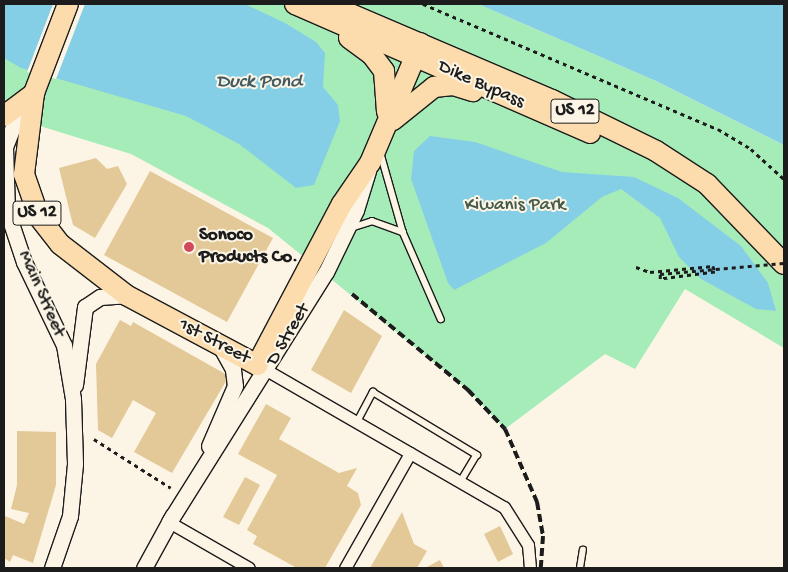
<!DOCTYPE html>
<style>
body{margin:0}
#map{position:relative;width:788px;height:572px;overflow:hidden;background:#fcf5e5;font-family:"Gochi Hand",sans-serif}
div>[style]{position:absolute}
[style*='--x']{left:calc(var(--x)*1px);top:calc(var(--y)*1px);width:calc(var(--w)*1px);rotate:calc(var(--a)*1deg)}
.green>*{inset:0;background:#a6ecb8}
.water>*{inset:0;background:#85cfe6}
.pier>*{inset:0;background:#fcf5e5}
.building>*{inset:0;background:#e3c898}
.path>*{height:2.5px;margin-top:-1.25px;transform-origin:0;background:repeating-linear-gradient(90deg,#1c1c1c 0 4px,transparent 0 8px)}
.roads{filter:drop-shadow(1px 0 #1c1c1c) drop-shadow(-1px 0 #1c1c1c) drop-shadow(0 1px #1c1c1c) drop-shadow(0 -1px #1c1c1c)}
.lane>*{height:5.5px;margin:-2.75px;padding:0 2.75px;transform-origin:2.75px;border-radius:2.75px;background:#fcf5e5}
.street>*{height:11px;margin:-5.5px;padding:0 5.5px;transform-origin:5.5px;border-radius:5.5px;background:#fcf5e5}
.secondary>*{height:15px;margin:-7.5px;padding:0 7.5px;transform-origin:7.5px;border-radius:7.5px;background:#fcf5e5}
.highway>*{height:20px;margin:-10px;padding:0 10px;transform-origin:10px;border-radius:10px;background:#fcdcac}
.rail>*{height:4px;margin-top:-2px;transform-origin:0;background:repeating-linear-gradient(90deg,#1c1c1c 0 8px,transparent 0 12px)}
.path-bridge>*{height:2.5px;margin-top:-1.25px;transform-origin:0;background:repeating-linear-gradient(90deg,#1c1c1c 0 4px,transparent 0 8px)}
.dots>*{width:14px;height:14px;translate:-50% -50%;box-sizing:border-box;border:2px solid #fcf5e5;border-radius:50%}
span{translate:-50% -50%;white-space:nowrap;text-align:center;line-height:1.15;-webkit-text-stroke:4px #fcf5e5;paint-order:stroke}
.shield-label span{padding:1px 4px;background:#fcf5e5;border:1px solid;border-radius:4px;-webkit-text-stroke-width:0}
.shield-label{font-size:18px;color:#1c1c1c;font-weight:700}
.street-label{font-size:19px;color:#1c1c1c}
.park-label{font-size:19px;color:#455a4b}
.poi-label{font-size:19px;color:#1c1c1c;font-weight:700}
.left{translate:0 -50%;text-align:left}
.water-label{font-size:20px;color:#415b63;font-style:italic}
.frame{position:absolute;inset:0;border:5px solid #1c1c1c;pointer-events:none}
</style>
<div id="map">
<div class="green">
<div style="clip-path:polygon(4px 4px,478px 4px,656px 81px,784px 145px,784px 348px,685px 289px,635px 369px,605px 354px,505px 429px,468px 390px,268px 228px,131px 154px,4px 115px)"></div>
</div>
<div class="water">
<div style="clip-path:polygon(4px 4px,245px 4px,285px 23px,316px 42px,325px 53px,323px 87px,338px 105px,340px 121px,314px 185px,296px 188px,239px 144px,186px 116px,21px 68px,4px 58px)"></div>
<div style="clip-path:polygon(478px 4px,784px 4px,784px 145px,656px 81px)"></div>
<div style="clip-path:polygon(430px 136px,475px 142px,562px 172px,634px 177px,678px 198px,741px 246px,768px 283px,776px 311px,756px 309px,701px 279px,679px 257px,660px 218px,621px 189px,602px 197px,546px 243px,454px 290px,448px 283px,411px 179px,414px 151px)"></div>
</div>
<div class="pier">
<div style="clip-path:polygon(53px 4px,85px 4px,56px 79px,27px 72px)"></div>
</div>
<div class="building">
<div style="clip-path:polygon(96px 158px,107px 169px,118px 166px,127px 184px,95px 238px,73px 225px,59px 168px)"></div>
<div style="clip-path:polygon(150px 171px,273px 238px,227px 322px,104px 255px)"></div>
<div style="clip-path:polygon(344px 310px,382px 336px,351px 393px,311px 370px)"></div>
<div style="clip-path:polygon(120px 320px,131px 326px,133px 322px,229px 376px,172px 473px,134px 452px,156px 413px,133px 400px,112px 438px,98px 430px,96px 364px)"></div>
<div style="clip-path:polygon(266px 404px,291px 418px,279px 439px,339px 473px,357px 468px,347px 486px,358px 493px,361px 505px,325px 568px,297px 568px,253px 544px,257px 536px,247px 530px,277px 475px,238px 454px)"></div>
<div style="clip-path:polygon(17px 431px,56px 432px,56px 485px,33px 563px,13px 555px,10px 562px,4px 558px,5px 516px,24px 524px,29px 513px,11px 509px,17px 485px)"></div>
<div style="clip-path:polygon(245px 477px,260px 485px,239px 525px,223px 517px)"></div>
<div style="clip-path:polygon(402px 512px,414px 544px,427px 551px,417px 568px,370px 568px)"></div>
<div style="clip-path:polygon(500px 526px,513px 554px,498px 562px,484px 534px)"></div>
<div style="clip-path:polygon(440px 560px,444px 568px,425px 568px)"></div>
</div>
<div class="path">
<div style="--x:423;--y:4;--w:320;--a:23"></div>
<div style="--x:718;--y:129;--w:39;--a:31"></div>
<div style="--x:751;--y:149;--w:45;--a:42.3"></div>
<div style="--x:636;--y:267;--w:15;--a:20"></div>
<div style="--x:650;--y:272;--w:63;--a:-5.4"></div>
<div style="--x:713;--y:266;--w:6;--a:72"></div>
<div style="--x:715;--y:272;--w:55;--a:172.7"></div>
<div style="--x:660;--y:279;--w:5;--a:-90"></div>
<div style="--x:94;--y:439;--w:91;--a:32.5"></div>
</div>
<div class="roads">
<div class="lane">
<div style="--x:381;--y:154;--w:81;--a:74.2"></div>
<div style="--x:403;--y:232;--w:95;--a:66.4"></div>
<div style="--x:351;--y:228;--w:22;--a:-18"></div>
<div style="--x:372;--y:221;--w:33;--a:20"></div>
<div style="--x:357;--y:422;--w:34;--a:-62"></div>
<div style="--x:373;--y:392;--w:122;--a:31.2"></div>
<div style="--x:477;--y:455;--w:31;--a:121"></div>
<div style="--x:580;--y:568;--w:18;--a:-81"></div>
</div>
<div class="street">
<div style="--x:268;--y:371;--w:272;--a:30"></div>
<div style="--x:504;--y:507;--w:45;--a:57.7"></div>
<div style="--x:528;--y:545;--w:23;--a:85"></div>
<div style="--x:169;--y:522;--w:92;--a:29.9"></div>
<div style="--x:345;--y:568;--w:132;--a:-60.5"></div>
</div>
<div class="secondary">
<div style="--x:21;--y:106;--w:44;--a:111.3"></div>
<div style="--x:5;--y:147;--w:64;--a:88.2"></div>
<div style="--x:7;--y:211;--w:54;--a:71.6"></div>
<div style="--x:24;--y:262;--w:92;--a:64.3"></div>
<div style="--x:64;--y:345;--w:55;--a:80.5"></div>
<div style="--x:73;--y:399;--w:65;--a:88.2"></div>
<div style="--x:75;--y:464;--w:52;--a:95.5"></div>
<div style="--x:70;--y:516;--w:55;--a:109.1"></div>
<div style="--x:75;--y:385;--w:79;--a:-82.7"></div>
<div style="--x:85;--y:307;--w:18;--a:-34"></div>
<div style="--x:100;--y:297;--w:26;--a:-4"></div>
<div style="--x:209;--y:446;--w:65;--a:-66.6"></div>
<div style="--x:235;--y:386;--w:17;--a:-97"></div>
<div style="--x:233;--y:369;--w:26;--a:-119"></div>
<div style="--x:169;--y:522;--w:295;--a:-57.9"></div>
<div style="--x:326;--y:272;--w:69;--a:-64.2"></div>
<div style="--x:356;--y:210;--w:41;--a:-72.9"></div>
<div style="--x:144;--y:568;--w:60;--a:-61.3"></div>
</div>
<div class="highway">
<div style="--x:295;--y:4;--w:322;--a:23.6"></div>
<div style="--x:327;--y:4;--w:245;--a:23.1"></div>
<div style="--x:552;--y:100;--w:116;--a:26.1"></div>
<div style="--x:656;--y:151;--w:61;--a:32.9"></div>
<div style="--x:707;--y:184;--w:111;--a:46.1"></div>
<div style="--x:349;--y:38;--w:29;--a:36"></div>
<div style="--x:372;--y:55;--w:20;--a:53"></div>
<div style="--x:384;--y:71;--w:41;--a:85.8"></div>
<div style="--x:34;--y:93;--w:82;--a:97"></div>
<div style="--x:24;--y:174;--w:46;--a:70.8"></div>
<div style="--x:39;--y:217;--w:34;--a:52"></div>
<div style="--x:60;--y:244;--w:83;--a:37.7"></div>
<div style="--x:126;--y:295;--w:149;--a:28.1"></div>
<div style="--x:257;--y:365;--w:182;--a:-62.2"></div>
<div style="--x:342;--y:204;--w:50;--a:-55.7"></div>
<div style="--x:370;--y:163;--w:130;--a:-67"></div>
<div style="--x:4;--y:116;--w:38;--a:-37"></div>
<div style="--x:34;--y:93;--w:95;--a:-69.1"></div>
<div style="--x:393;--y:120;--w:53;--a:-38.8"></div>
<div style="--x:434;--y:87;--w:19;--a:-6"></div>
<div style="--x:453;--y:85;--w:21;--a:17"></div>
</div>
</div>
<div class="rail">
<div style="--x:352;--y:294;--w:151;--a:39.6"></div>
<div style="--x:468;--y:390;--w:54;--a:46.5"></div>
<div style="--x:505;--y:429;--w:80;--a:66.3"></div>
<div style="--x:537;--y:502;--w:35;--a:80"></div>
<div style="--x:543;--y:536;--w:32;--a:94"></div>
</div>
<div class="path-bridge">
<div style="--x:660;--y:274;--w:124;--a:-5.1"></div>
</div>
<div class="dots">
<div style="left:189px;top:247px;background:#d1495b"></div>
</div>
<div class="shield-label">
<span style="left:575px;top:111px">US 12</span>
<span style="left:37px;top:213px">US 12</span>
</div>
<div class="street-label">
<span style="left:481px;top:85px;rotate:24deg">Dike Bypass</span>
<span style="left:41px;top:294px;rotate:66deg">Main Street</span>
<span style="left:289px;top:335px;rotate:-60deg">D Street</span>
<span style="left:214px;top:342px;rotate:28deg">1st Street</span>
</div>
<div class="park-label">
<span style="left:515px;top:206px">Kiwanis Park</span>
</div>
<div class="poi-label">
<span class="left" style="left:199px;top:247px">Sonoco<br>Products Co.</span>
</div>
<div class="water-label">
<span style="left:259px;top:82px">Duck Pond</span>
</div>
<div class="frame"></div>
</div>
